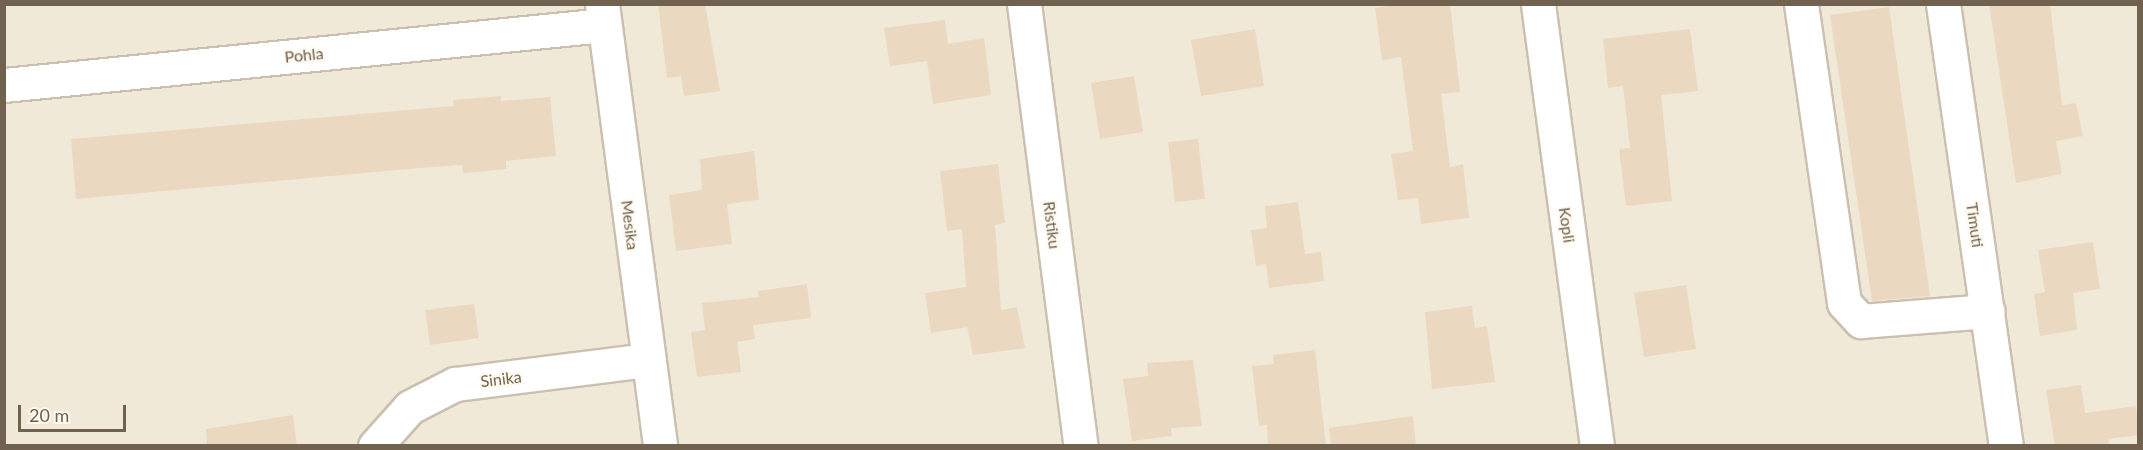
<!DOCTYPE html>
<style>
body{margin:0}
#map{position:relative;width:2143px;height:450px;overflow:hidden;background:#faf6e9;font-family:Lato,sans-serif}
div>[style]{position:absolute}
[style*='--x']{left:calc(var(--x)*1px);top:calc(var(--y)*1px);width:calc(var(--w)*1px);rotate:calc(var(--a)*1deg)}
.residential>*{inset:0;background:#f1e9d8}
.building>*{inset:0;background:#ead8c1}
.roads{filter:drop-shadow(2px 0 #cbc0b0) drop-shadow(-2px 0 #cbc0b0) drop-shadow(0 2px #cbc0b0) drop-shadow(0 -2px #cbc0b0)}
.minor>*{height:33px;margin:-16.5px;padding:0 16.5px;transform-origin:16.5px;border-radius:16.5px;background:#fff}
span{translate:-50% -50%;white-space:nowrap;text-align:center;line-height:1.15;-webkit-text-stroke:4.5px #fdf9ef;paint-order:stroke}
.street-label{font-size:16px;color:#71614f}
.frame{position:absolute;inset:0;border:6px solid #71614f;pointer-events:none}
.scale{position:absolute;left:18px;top:405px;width:108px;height:27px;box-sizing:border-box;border:3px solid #71614f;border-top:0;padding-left:8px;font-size:18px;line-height:21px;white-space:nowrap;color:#71614f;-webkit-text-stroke:4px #fdf9ef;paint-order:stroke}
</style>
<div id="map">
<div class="residential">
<div style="clip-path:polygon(5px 5px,2138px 5px,2138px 445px,5px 445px)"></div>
</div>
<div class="building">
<div style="clip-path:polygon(658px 4px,705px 4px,720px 91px,684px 96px,681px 76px,667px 78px)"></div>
<div style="clip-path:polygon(1401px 4px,1450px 4px,1460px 92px,1441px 94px,1450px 167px,1463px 164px,1469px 218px,1421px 224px,1418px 198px,1398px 200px,1391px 154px,1413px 151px,1401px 57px,1382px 60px,1375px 8px)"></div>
<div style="clip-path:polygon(1989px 4px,2050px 4px,2062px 105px,2076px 103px,2083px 136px,2056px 141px,2062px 174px,2016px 183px)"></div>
<div style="clip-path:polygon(1889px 7px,1930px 296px,1872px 301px,1830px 15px)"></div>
<div style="clip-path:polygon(945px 20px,948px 44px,984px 38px,991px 95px,933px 104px,927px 61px,890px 66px,884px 28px)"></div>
<div style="clip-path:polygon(1255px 29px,1264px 86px,1201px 96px,1191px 40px)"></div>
<div style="clip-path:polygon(1690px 29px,1698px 91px,1661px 95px,1672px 201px,1626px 206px,1619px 149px,1630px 148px,1623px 86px,1608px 88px,1603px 39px)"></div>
<div style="clip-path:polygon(1134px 76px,1143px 132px,1100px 139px,1091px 83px)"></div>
<div style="clip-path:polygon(501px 96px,501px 101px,550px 97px,556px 156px,506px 161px,506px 169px,463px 173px,462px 165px,420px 168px,76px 199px,71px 139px,454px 106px,453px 100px)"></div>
<div style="clip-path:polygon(1198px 139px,1205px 199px,1175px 202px,1168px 142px)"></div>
<div style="clip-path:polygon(754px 151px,759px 200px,727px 204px,732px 244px,676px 251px,669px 195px,702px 190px,700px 159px)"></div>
<div style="clip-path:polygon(998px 164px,1005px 223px,995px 225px,1001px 310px,1017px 307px,1025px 348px,973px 355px,967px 327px,931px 333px,925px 293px,966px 287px,962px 229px,947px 231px,940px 171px)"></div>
<div style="clip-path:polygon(1298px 202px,1305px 254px,1321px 252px,1324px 281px,1269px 288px,1266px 264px,1256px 266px,1251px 230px,1267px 228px,1265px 206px)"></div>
<div style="clip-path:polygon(2093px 242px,2100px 289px,2073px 293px,2077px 330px,2040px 336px,2034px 294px,2045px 292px,2038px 250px)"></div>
<div style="clip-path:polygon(807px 284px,811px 318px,753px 325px,755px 339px,737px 342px,741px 372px,697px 377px,691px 332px,705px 330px,702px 303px,759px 297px,758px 291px)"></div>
<div style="clip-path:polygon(1686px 285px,1696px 349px,1644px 357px,1634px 293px)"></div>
<div style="clip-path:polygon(474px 304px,479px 338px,430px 345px,425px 310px)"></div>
<div style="clip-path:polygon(1472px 306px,1475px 328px,1487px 326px,1495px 382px,1432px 389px,1425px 312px)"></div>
<div style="clip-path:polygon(1315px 350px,1326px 446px,1268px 446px,1267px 425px,1259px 426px,1252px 366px,1274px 364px,1273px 355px)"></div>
<div style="clip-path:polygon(1193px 360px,1202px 426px,1171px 428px,1172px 436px,1132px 441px,1123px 379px,1148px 376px,1147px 363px)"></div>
<div style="clip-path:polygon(2081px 385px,2085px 413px,2136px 406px,2139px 435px,2108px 439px,2109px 446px,2055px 446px,2046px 390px)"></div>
<div style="clip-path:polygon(293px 415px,297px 446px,207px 446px,206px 429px)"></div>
<div style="clip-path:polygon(1413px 416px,1416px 446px,1331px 446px,1329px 428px)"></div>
</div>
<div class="roads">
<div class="minor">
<div style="--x:602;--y:4;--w:446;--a:82.5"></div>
<div style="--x:1024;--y:4;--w:446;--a:82.7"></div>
<div style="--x:1538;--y:4;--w:446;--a:82.4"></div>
<div style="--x:1801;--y:4;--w:302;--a:81.8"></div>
<div style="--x:1844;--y:303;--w:25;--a:47"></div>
<div style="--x:1861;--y:321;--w:127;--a:-4.5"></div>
<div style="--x:1943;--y:4;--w:446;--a:81.9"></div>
<div style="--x:4;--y:85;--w:603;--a:-5.71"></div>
<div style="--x:375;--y:446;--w:52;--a:-48.1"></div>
<div style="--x:410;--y:407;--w:51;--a:-27.1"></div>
<div style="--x:455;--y:384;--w:194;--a:-7.1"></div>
</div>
</div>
<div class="street-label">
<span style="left:304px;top:55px;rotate:-6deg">Pohla</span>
<span style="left:630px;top:225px;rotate:83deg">Mesika</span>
<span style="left:1052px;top:225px;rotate:83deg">Ristiku</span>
<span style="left:1567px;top:225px;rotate:82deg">Kopli</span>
<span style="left:1975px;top:225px;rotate:82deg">Timuti</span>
<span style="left:501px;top:379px;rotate:-7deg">Sinika</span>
</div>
<div class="frame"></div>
<div class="scale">20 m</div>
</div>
